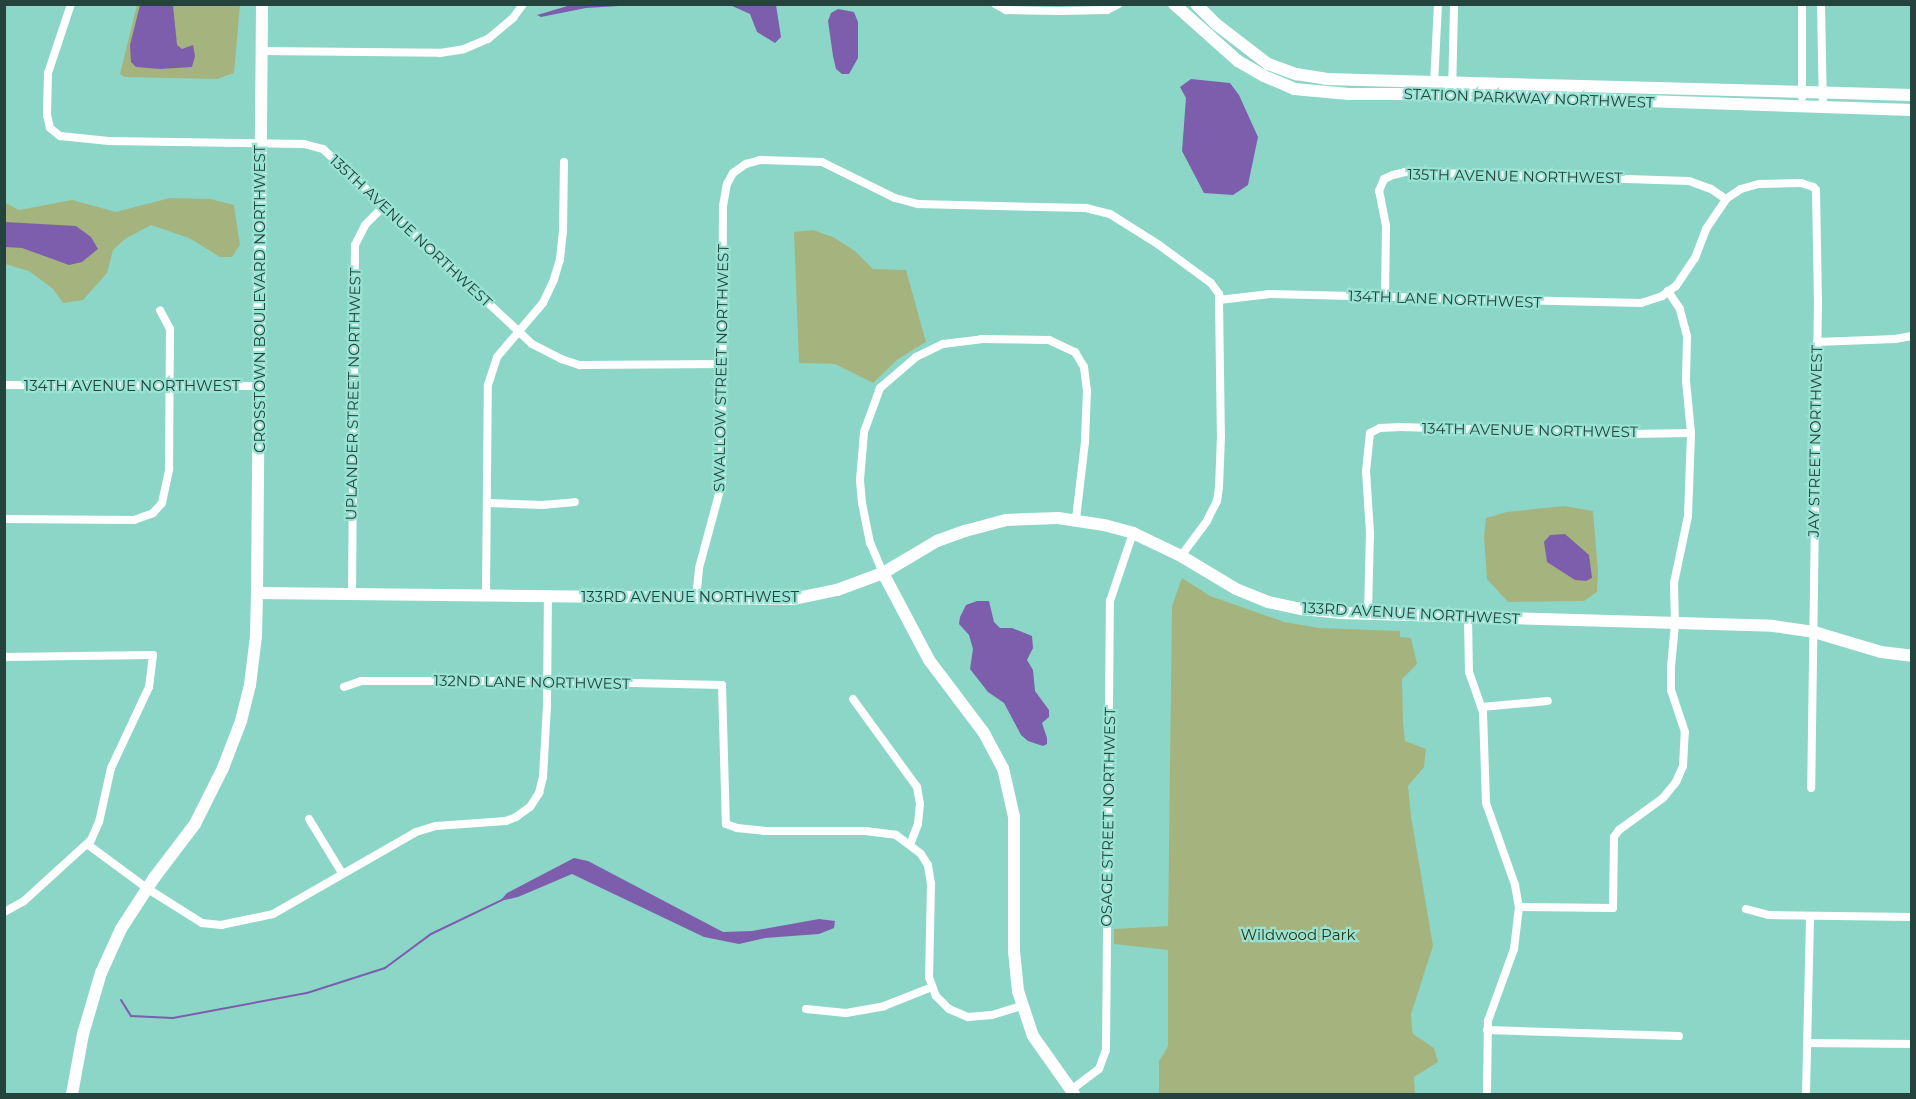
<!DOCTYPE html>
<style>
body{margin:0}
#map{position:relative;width:1916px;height:1099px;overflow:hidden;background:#8cd6c8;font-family:Montserrat,sans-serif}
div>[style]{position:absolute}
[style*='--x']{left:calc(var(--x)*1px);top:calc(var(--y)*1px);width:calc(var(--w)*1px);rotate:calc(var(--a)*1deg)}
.green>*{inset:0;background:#a5b47e}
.water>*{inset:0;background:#7d5ead}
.stream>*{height:2px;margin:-1px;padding:0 1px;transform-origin:1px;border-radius:1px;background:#7d5ead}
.street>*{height:8px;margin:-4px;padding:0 4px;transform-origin:4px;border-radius:4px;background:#fff}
.secondary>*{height:12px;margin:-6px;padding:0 6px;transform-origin:6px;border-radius:6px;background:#fff}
span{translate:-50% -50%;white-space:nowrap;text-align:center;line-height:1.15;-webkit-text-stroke:4.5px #99e3d5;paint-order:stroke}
.street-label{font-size:15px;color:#24433d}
.park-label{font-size:15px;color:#2d360f}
.frame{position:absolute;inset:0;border:6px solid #24433d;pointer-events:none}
</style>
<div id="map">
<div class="green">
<div style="clip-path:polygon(137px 5px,240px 5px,234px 73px,217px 79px,125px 77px,120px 74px)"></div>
<div style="clip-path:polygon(170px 198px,210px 199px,234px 205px,240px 245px,232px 257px,220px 257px,189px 238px,151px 225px,125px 239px,113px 250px,107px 273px,83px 300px,63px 303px,53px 289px,29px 271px,5px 264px,4px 202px,19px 210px,72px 200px,116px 212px)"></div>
<div style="clip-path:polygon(813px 230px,833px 237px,855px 251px,873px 269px,906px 270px,926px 342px,898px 359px,873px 383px,835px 364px,799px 363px,794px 232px)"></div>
<div style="clip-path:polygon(1564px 506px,1593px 511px,1598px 572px,1597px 592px,1584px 601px,1508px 602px,1487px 579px,1484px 537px,1486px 518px,1507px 512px)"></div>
<div style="clip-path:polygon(1182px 578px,1210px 596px,1284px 622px,1319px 628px,1400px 631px,1400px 637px,1411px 638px,1417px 664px,1402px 679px,1403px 723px,1405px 741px,1426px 749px,1424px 767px,1408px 786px,1411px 816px,1433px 946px,1411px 1014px,1412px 1029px,1413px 1034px,1434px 1048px,1438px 1062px,1414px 1077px,1415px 1094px,1159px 1094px,1159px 1061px,1168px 1046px,1168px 950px,1114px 944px,1114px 929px,1168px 926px,1172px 606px)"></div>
</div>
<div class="water">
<div style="clip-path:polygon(140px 5px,173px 5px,177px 45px,182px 49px,193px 45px,195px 56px,192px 67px,160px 69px,136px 67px,131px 62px,130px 45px)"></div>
<div style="clip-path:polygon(571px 5px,571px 4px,635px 5px,586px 8px,541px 17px,537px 15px)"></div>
<div style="clip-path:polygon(730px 5px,776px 5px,781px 37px,775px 43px,757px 32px,750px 14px)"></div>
<div style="clip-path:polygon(838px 9px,854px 12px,858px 22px,858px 58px,849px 74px,842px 74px,836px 69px,833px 56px,828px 21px,831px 13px)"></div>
<div style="clip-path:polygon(1191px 79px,1230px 83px,1239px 95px,1258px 137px,1248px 185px,1233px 195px,1204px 193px,1182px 151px,1186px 98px,1180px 87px)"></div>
<div style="clip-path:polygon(5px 222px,76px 226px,91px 237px,98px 249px,82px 262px,69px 265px,22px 248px,5px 247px)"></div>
<div style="clip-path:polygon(1565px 534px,1589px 555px,1592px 578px,1586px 581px,1575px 580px,1547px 562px,1544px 542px,1550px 535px)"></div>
<div style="clip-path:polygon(977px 601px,989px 601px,994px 622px,1000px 628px,1012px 628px,1032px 636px,1033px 648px,1027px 660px,1033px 670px,1035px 691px,1049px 710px,1049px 717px,1042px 723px,1047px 738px,1047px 744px,1043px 746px,1028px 741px,1021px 735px,1004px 703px,988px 692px,970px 669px,973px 649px,969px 635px,959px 624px,960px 617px,966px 605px)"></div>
<div style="clip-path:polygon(574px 858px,588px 861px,723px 932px,752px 931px,819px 919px,835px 921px,834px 928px,819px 934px,765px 938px,739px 944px,704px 937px,572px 874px,518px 897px,500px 901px,507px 893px)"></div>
</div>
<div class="stream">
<div style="--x:121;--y:1000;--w:19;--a:58"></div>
<div style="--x:131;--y:1016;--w:42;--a:2.7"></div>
<div style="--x:173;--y:1018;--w:136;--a:-10.6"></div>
<div style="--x:307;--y:993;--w:82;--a:-17.8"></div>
<div style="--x:385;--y:968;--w:57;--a:-36.5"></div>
<div style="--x:431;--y:934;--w:79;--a:-25.6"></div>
</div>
<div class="street">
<div style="--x:71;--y:4;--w:73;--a:108.4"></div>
<div style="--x:48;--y:73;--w:42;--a:91.4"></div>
<div style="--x:47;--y:115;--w:13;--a:77"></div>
<div style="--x:50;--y:128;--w:13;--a:39"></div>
<div style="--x:60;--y:136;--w:49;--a:5.8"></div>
<div style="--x:109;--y:141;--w:195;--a:0.9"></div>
<div style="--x:304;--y:144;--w:20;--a:15"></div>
<div style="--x:323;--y:149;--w:286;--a:43"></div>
<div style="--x:532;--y:344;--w:33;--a:27"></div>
<div style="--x:561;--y:359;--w:20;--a:18"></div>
<div style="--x:580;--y:365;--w:143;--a:-0.4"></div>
<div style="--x:995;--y:4;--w:13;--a:29"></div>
<div style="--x:1006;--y:10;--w:52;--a:1.1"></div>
<div style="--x:1058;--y:11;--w:49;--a:-1.2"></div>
<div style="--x:1107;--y:10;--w:13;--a:-27"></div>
<div style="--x:1821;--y:4;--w:104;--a:88.9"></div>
<div style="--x:262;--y:51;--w:178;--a:0.6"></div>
<div style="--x:440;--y:53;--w:24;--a:-9"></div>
<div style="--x:464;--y:49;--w:26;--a:-23"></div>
<div style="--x:488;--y:39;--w:33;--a:-40"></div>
<div style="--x:513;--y:18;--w:17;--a:-54"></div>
<div style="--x:1434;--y:85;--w:81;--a:-87.2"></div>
<div style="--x:1452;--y:95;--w:91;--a:-88.7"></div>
<div style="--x:1802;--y:97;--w:93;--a:-90"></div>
<div style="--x:1385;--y:297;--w:71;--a:-89.2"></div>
<div style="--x:1386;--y:226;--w:36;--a:-101"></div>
<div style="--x:1379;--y:191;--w:13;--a:-67"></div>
<div style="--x:1384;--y:179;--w:10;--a:-24"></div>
<div style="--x:1393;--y:175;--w:12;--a:-14"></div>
<div style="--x:1405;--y:172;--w:284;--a:1.8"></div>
<div style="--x:1689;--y:181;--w:23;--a:20"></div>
<div style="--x:1711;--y:189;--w:18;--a:34"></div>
<div style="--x:1219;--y:300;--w:51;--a:-6.7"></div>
<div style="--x:1270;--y:294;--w:371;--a:1.4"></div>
<div style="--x:1641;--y:303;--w:22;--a:-18"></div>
<div style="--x:1662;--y:296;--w:17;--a:-36"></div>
<div style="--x:1676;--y:286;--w:34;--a:-56"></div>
<div style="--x:1695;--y:258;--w:31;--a:-69"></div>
<div style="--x:1706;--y:229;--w:36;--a:-56"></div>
<div style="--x:1726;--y:199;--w:18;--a:-34"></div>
<div style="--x:1741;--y:189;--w:19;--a:-16"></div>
<div style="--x:1759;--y:184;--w:42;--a:-1.4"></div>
<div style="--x:1801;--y:183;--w:13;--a:18"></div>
<div style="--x:1813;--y:187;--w:4;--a:45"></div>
<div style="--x:1816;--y:190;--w:110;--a:89"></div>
<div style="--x:1818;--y:300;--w:488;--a:90.8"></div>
<div style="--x:1817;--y:342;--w:78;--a:-2.2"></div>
<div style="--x:1895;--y:339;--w:17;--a:-10"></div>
<div style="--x:4;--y:385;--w:256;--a:0.2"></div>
<div style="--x:488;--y:503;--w:54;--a:2.1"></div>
<div style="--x:542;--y:505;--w:33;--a:-5"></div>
<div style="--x:4;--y:519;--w:130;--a:0.4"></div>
<div style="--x:134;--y:520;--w:20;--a:-20"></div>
<div style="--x:153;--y:513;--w:13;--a:-48"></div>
<div style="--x:162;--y:503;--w:35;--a:-78"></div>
<div style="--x:169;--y:469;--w:140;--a:-89.6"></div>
<div style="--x:170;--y:329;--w:21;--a:-118"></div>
<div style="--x:883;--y:573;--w:33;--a:-113"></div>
<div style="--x:870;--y:543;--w:41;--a:-101.3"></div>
<div style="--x:862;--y:503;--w:23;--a:-95"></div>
<div style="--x:860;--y:480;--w:48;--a:-85.2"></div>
<div style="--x:864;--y:432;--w:47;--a:-70"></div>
<div style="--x:880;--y:388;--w:48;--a:-40.7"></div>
<div style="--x:916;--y:357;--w:30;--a:-26"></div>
<div style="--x:943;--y:344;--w:38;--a:-7"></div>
<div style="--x:981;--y:339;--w:68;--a:0.8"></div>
<div style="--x:1049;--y:340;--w:29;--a:25"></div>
<div style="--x:1075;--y:352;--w:17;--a:59"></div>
<div style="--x:1084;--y:367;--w:23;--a:83"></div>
<div style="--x:1087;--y:390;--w:52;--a:92.2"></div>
<div style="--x:1085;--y:442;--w:78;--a:96.7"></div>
<div style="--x:352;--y:592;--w:347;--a:-89.5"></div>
<div style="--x:355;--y:245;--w:22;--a:-63"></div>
<div style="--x:365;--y:225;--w:27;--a:-45"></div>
<div style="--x:486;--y:595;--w:210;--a:-89.5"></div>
<div style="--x:488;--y:385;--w:29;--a:-72"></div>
<div style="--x:497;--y:357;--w:71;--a:-49.6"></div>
<div style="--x:543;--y:303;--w:26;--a:-65"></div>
<div style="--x:554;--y:279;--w:21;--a:-73"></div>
<div style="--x:560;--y:259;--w:27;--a:-84"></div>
<div style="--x:563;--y:232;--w:70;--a:-89.2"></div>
<div style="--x:696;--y:598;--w:30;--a:-84"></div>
<div style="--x:699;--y:568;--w:88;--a:-74.9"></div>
<div style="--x:722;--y:483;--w:277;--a:-89.8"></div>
<div style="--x:723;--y:206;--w:22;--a:-80"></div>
<div style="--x:727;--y:184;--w:13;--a:-61"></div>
<div style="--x:733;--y:173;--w:16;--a:-35"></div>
<div style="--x:746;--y:164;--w:15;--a:-16"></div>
<div style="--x:760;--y:160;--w:62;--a:1.8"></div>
<div style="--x:822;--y:162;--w:81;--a:26.3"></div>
<div style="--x:895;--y:198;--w:24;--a:15"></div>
<div style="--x:918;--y:204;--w:168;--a:1.4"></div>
<div style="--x:1086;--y:208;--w:25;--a:14"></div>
<div style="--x:1110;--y:214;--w:58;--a:32.3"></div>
<div style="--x:1159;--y:245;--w:64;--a:36.2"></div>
<div style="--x:1211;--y:283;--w:14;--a:54"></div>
<div style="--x:1219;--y:294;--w:6;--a:90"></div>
<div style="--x:1219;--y:300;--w:136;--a:89.2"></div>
<div style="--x:1221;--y:436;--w:51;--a:92.2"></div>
<div style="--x:1219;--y:487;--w:14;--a:98"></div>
<div style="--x:1217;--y:501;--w:22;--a:117"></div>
<div style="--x:1207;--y:521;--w:44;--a:126.6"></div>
<div style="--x:1368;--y:613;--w:80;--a:-88.6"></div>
<div style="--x:1370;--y:533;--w:62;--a:-93.7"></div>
<div style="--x:1366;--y:471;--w:38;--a:-84"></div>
<div style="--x:1370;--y:433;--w:11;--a:-27"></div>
<div style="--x:1380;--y:428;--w:20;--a:-3"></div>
<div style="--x:1400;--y:427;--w:230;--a:1.7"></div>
<div style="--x:1630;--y:434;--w:61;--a:-0.9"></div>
<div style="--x:1468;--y:617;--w:55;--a:89"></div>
<div style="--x:1469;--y:672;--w:42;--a:70.7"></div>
<div style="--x:1483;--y:712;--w:91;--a:88.1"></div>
<div style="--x:1486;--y:803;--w:87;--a:70.5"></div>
<div style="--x:1515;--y:885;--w:22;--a:80"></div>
<div style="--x:1519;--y:907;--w:42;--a:96.8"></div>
<div style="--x:1514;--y:949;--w:77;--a:109.9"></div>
<div style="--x:1488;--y:1021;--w:73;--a:90.8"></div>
<div style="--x:4;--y:657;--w:149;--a:-0.8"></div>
<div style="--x:153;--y:655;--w:32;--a:97"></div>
<div style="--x:149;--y:687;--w:89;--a:115.1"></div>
<div style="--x:111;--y:768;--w:55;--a:102.5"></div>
<div style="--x:99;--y:822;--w:20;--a:114"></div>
<div style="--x:91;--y:840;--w:91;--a:137.7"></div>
<div style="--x:24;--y:901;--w:23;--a:151"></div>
<div style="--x:344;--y:687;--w:18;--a:-19"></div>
<div style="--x:361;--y:681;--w:186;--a:0"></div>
<div style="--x:547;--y:681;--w:175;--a:1.3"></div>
<div style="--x:722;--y:685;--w:139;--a:88.4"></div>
<div style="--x:726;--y:824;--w:12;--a:20"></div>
<div style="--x:737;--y:828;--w:27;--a:6"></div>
<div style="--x:764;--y:831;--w:101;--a:0"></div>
<div style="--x:865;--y:831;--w:31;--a:7"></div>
<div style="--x:896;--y:835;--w:31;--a:37"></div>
<div style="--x:921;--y:854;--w:13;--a:58"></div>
<div style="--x:928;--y:865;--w:19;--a:81"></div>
<div style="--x:931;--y:884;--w:93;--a:91.2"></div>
<div style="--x:929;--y:977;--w:20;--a:70"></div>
<div style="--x:936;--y:996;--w:18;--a:45"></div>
<div style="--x:949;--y:1009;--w:21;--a:23"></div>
<div style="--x:968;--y:1017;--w:24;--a:-5"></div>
<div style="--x:992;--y:1015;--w:30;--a:-17"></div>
<div style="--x:853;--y:699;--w:109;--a:54"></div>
<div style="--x:917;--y:787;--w:17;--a:80"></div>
<div style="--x:920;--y:804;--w:20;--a:96"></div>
<div style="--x:918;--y:824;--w:22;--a:111"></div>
<div style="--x:1481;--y:707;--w:67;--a:-5.1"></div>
<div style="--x:309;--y:819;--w:63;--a:58.6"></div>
<div style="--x:87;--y:844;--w:76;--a:36.4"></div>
<div style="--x:148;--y:889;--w:64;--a:32.2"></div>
<div style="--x:202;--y:923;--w:19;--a:6"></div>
<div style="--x:221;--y:925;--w:53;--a:-11.9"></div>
<div style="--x:273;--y:914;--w:165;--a:-29.8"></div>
<div style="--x:416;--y:832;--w:21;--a:-17"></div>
<div style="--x:436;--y:826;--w:70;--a:-4.1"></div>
<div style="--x:506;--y:821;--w:11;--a:-22"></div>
<div style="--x:516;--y:817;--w:17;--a:-36"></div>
<div style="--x:530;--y:807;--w:17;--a:-57"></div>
<div style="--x:539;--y:793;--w:16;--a:-76"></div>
<div style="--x:543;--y:777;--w:72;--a:-86.8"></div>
<div style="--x:547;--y:705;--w:109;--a:-89.5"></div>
<div style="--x:1519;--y:907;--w:94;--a:0.6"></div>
<div style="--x:1613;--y:908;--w:71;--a:-89.2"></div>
<div style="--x:1614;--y:837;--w:9;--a:-54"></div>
<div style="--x:1619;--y:830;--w:54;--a:-36"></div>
<div style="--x:1663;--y:798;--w:21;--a:-51"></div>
<div style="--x:1676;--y:782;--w:17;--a:-66"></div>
<div style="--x:1683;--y:766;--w:34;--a:-87"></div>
<div style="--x:1685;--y:732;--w:44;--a:-108.4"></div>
<div style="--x:1671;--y:690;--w:23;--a:-90"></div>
<div style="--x:1671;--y:667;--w:43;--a:-84.7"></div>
<div style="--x:1675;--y:624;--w:41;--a:-91.4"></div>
<div style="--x:1674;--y:583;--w:68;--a:-78.2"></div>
<div style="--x:1688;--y:516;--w:83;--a:-87.9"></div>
<div style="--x:1691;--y:433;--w:52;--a:-95.5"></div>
<div style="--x:1686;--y:381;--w:45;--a:-88.7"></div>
<div style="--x:1687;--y:336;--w:28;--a:-105"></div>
<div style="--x:1680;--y:309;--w:22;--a:-124"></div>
<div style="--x:1746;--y:909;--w:23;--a:15"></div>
<div style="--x:1768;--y:915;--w:144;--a:0.8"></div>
<div style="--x:806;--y:1009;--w:40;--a:5.7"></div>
<div style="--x:846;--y:1013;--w:39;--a:-10"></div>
<div style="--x:884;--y:1006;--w:52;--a:-21.6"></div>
<div style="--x:1487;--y:1030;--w:192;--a:1.8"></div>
<div style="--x:1807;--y:1043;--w:105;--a:0.5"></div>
<div style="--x:1071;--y:1090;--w:35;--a:-37"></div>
<div style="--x:1099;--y:1069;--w:20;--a:-70"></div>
<div style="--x:1106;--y:1050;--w:449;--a:-89.5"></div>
<div style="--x:1110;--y:601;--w:72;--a:-71.3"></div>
<div style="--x:1806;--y:1094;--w:178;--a:-88.7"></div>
</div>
<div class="secondary">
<div style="--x:1174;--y:4;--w:86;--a:41.7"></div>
<div style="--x:1238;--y:61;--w:30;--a:30"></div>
<div style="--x:1264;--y:76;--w:33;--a:23"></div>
<div style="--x:1294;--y:89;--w:55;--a:5.2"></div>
<div style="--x:1349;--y:94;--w:84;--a:0"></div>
<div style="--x:1433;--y:94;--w:479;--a:1.9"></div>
<div style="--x:1196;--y:4;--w:28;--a:45"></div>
<div style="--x:1216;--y:24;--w:66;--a:37.6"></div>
<div style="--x:1268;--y:64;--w:30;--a:20"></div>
<div style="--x:1296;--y:74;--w:30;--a:9"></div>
<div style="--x:1326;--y:79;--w:586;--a:1.56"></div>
<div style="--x:883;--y:573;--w:98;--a:62.1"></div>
<div style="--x:929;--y:660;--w:91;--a:53"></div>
<div style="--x:984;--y:733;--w:40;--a:62"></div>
<div style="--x:1003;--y:768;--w:50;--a:77.3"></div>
<div style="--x:1014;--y:817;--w:134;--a:90"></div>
<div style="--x:1014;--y:951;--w:40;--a:84.3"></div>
<div style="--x:1018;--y:991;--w:47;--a:71.6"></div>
<div style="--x:1033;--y:1036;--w:71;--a:54.7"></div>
<div style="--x:257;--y:593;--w:536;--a:0.64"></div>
<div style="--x:793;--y:599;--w:45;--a:-11.6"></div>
<div style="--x:837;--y:590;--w:49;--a:-20.3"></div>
<div style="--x:883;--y:573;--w:63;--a:-30.7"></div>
<div style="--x:937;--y:541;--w:30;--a:-20"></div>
<div style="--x:965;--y:531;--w:42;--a:-15"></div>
<div style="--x:1006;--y:520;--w:52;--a:-2.2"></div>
<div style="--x:1058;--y:518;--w:47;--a:8.7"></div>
<div style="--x:1104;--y:525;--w:30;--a:15"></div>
<div style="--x:1133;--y:533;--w:53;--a:25.6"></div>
<div style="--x:1181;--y:556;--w:64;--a:31"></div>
<div style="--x:1236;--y:589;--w:35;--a:22"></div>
<div style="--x:1268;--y:602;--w:35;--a:12"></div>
<div style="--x:1302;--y:609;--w:39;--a:6"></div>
<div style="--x:1341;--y:613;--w:432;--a:1.7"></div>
<div style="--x:1773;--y:626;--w:41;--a:8.3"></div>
<div style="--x:1814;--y:632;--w:70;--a:16.6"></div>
<div style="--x:1881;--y:652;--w:31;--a:7"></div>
<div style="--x:72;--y:1094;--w:61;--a:-79.6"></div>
<div style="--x:83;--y:1034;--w:64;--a:-73.6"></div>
<div style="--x:101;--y:973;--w:48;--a:-65.6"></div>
<div style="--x:121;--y:929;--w:61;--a:-57.1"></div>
<div style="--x:154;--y:878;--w:68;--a:-52.8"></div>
<div style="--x:195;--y:824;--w:63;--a:-63.4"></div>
<div style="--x:223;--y:768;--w:50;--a:-69"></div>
<div style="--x:241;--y:721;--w:37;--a:-76"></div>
<div style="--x:250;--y:685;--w:49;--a:-83"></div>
<div style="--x:256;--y:636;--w:43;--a:-88.7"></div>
<div style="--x:257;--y:593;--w:589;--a:-89.51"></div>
</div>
<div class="street-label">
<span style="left:1529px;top:98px;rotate:2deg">STATION PARKWAY NORTHWEST</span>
<span style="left:1515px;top:176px;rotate:1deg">135TH AVENUE NORTHWEST</span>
<span style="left:411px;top:231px;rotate:43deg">135TH AVENUE NORTHWEST</span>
<span style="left:260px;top:299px;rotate:-90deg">CROSSTOWN BOULEVARD NORTHWEST</span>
<span style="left:1445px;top:299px;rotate:2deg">134TH LANE NORTHWEST</span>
<span style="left:721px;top:368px;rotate:-89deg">SWALLOW STREET NORTHWEST</span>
<span style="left:132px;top:386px">134TH AVENUE NORTHWEST</span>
<span style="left:353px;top:394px;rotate:-89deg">UPLANDER STREET NORTHWEST</span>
<span style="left:1530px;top:430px;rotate:1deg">134TH AVENUE NORTHWEST</span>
<span style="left:1815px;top:441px;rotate:-89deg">JAY STREET NORTHWEST</span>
<span style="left:690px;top:597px">133RD AVENUE NORTHWEST</span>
<span style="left:1411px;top:613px;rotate:3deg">133RD AVENUE NORTHWEST</span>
<span style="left:532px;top:682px;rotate:1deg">132ND LANE NORTHWEST</span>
<span style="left:1108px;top:817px;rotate:-89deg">OSAGE STREET NORTHWEST</span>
</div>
<div class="park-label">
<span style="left:1298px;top:935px">Wildwood Park</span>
</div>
<div class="frame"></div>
</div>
